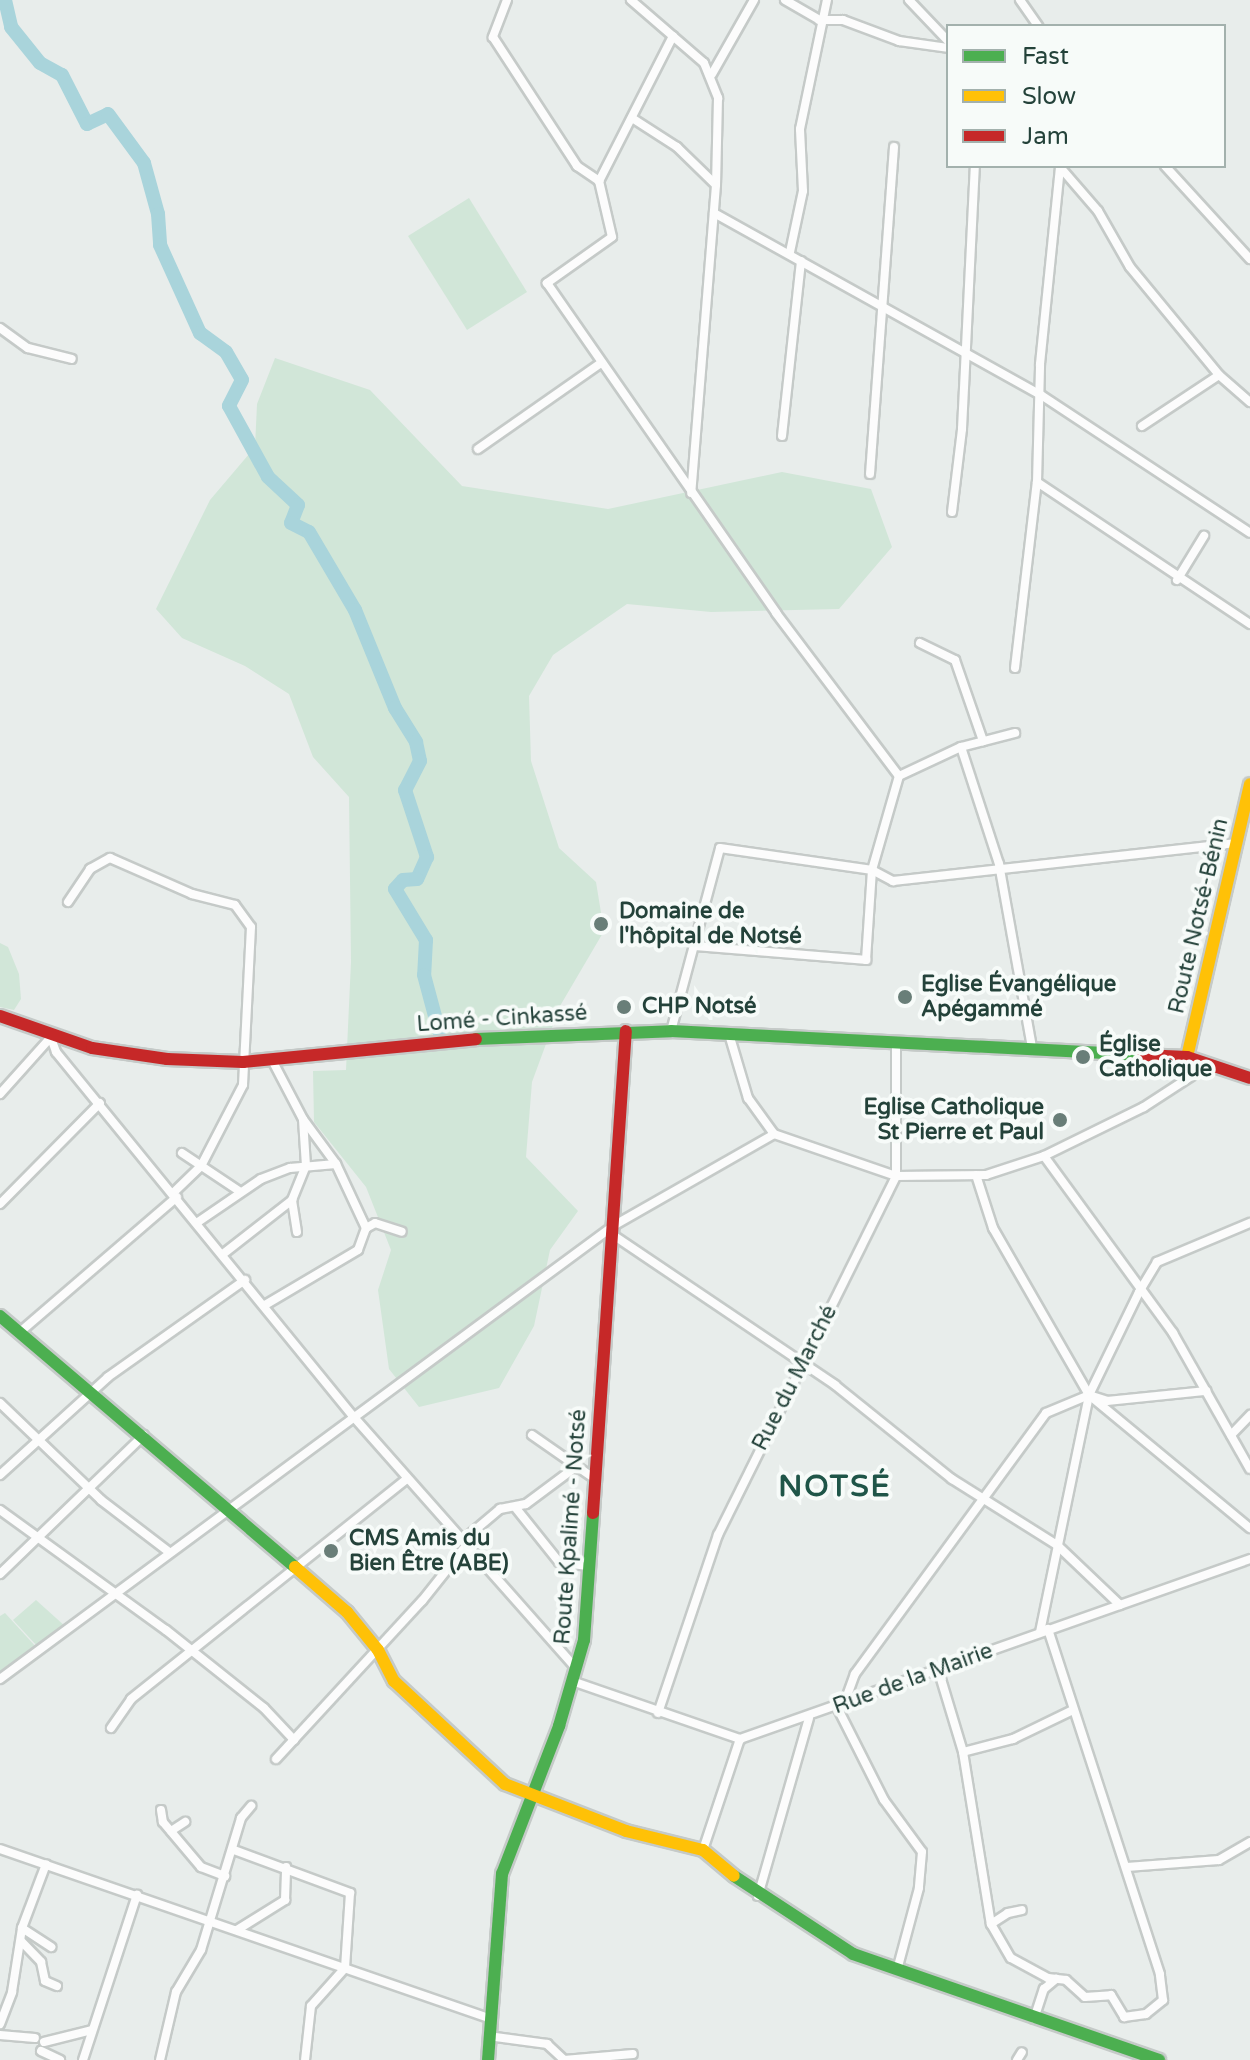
<!DOCTYPE html>
<meta charset="utf-8">
<style>
body{margin:0}
#map{position:relative;width:1250px;height:2060px;overflow:hidden;background:#e8edeb;font-family:"Varela Round",sans-serif}
div>[style]{position:absolute}
[style*='--x']{left:calc(var(--x)*1px);top:calc(var(--y)*1px);width:calc(var(--w)*1px);rotate:calc(var(--a)*1deg)}
.green>*{inset:0;background:#d1e6d8}
.river>*{height:14px;margin:-7px;padding:0 7px;transform-origin:7px;border-radius:7px;background:#a9d4db}
.roads{filter:drop-shadow(2px 0 #c5cac8) drop-shadow(-2px 0 #c5cac8) drop-shadow(0 2px #c5cac8) drop-shadow(0 -2px #c5cac8)}
.street>*{height:8px;margin:-4px;padding:0 4px;transform-origin:4px;border-radius:4px;background:#fcfcfc}
.fast>*{height:12px;margin:-6px;padding:0 6px;transform-origin:6px;border-radius:6px;background:#4caf50}
.slow>*{height:12px;margin:-6px;padding:0 6px;transform-origin:6px;border-radius:6px;background:#ffc107}
.jam>*{height:12px;margin:-6px;padding:0 6px;transform-origin:6px;border-radius:6px;background:#c62828}
.dots>*{width:22px;height:22px;translate:-50% -50%;box-sizing:border-box;border:4px solid #f7fbf9;border-radius:50%}
span{translate:-50% -50%;white-space:nowrap;text-align:center;line-height:1.15;-webkit-text-stroke:8px #f7fbf9;paint-order:stroke}
.poi-label{font-size:22px;color:#24423a;font-weight:700}
.left{translate:0 -50%;text-align:left}
.right{translate:-100% -50%;text-align:right}
.street-label{font-size:22px;color:#24423a}
.district-label{font-size:30px;color:#1f5548;font-weight:700;letter-spacing:2px}
.legend{position:absolute;left:946px;top:24px;width:280px;height:144px;box-sizing:border-box;background:#f7fbf9;border:2px solid #a3b1ad;margin:0;padding:10px 14px;list-style:none;font-size:24px;color:#24423a}
.legend li{display:flex;align-items:center;gap:16px;height:40px}
.legend b{width:40px;border:2px solid #a3b1ad}
</style>
<div id="map">
<div class="green">
<div style="clip-path:polygon(469px 198px,527px 292px,467px 330px,408px 236px)"></div>
<div style="clip-path:polygon(275px 358px,370px 390px,462px 486px,608px 509px,782px 472px,871px 489px,892px 547px,839px 609px,711px 612px,627px 604px,553px 655px,529px 696px,531px 761px,559px 848px,596px 882px,604px 931px,560px 1006px,532px 1082px,526px 1157px,578px 1211px,550px 1250px,534px 1326px,499px 1388px,419px 1407px,389px 1369px,378px 1290px,391px 1250px,366px 1187px,314px 1122px,313px 1071px,346px 1070px,351px 962px,349px 797px,313px 757px,289px 694px,245px 666px,182px 638px,156px 609px,210px 500px,255px 447px,257px 404px)"></div>
<div style="clip-path:polygon(0 943px,8px 947px,19px 974px,21px 999px,14px 1010px,0 1007px)"></div>
<div style="clip-path:polygon(36px 1600px,66px 1627px,38px 1647px,13px 1620px)"></div>
<div style="clip-path:polygon(5px 1613px,37px 1648px,0 1673px,0 1616px)"></div>
</div>
<div class="river">
<div style="--x:5;--y:0;--w:28;--a:77"></div>
<div style="--x:11;--y:27;--w:46;--a:51.1"></div>
<div style="--x:40;--y:63;--w:25;--a:29"></div>
<div style="--x:62;--y:75;--w:55;--a:63"></div>
<div style="--x:87;--y:124;--w:23;--a:-25"></div>
<div style="--x:108;--y:114;--w:61;--a:53.7"></div>
<div style="--x:144;--y:163;--w:53;--a:74.6"></div>
<div style="--x:158;--y:214;--w:31;--a:86"></div>
<div style="--x:160;--y:245;--w:97;--a:65.6"></div>
<div style="--x:200;--y:333;--w:32;--a:36"></div>
<div style="--x:226;--y:352;--w:32;--a:60"></div>
<div style="--x:242;--y:380;--w:29;--a:117"></div>
<div style="--x:229;--y:406;--w:81;--a:61.2"></div>
<div style="--x:268;--y:477;--w:41;--a:43"></div>
<div style="--x:298;--y:505;--w:19;--a:111"></div>
<div style="--x:291;--y:523;--w:20;--a:27"></div>
<div style="--x:309;--y:532;--w:91;--a:59.5"></div>
<div style="--x:355;--y:610;--w:106;--a:67.8"></div>
<div style="--x:395;--y:708;--w:40;--a:58"></div>
<div style="--x:416;--y:742;--w:19;--a:78"></div>
<div style="--x:420;--y:761;--w:33;--a:117"></div>
<div style="--x:405;--y:790;--w:71;--a:71.8"></div>
<div style="--x:427;--y:857;--w:24;--a:114"></div>
<div style="--x:417;--y:879;--w:14;--a:176"></div>
<div style="--x:403;--y:880;--w:12;--a:132"></div>
<div style="--x:395;--y:889;--w:60;--a:58.7"></div>
<div style="--x:426;--y:940;--w:35;--a:93"></div>
<div style="--x:424;--y:975;--w:58;--a:75"></div>
</div>
<div class="roads">
<div class="street">
<div style="--x:507;--y:0;--w:40;--a:111"></div>
<div style="--x:493;--y:37;--w:154;--a:56.9"></div>
<div style="--x:577;--y:166;--w:27;--a:34"></div>
<div style="--x:631;--y:0;--w:96;--a:40.8"></div>
<div style="--x:704;--y:63;--w:38;--a:68"></div>
<div style="--x:718;--y:98;--w:87;--a:91.3"></div>
<div style="--x:716;--y:185;--w:309;--a:94.6"></div>
<div style="--x:785;--y:0;--w:39;--a:30"></div>
<div style="--x:819;--y:20;--w:24;--a:0"></div>
<div style="--x:843;--y:20;--w:60;--a:20.6"></div>
<div style="--x:899;--y:41;--w:49;--a:8.1"></div>
<div style="--x:909;--y:0;--w:57;--a:46.4"></div>
<div style="--x:1020;--y:0;--w:32;--a:55"></div>
<div style="--x:673;--y:36;--w:163;--a:117"></div>
<div style="--x:599;--y:181;--w:57;--a:76.9"></div>
<div style="--x:612;--y:237;--w:80;--a:144.7"></div>
<div style="--x:547;--y:283;--w:402;--a:55.2"></div>
<div style="--x:776;--y:613;--w:204;--a:53"></div>
<div style="--x:712;--y:74;--w:85;--a:-60.4"></div>
<div style="--x:632;--y:118;--w:54;--a:32.8"></div>
<div style="--x:677;--y:147;--w:54;--a:44.3"></div>
<div style="--x:1165;--y:166;--w:126;--a:47.6"></div>
<div style="--x:1060;--y:167;--w:58;--a:49.2"></div>
<div style="--x:1098;--y:211;--w:64;--a:60.3"></div>
<div style="--x:1130;--y:267;--w:140;--a:50.5"></div>
<div style="--x:1219;--y:375;--w:41;--a:41.1"></div>
<div style="--x:714;--y:213;--w:374;--a:29.1"></div>
<div style="--x:1041;--y:395;--w:250;--a:33.4"></div>
<div style="--x:790;--y:252;--w:62;--a:-78"></div>
<div style="--x:803;--y:191;--w:62;--a:-92.8"></div>
<div style="--x:800;--y:129;--w:132;--a:-78.2"></div>
<div style="--x:0;--y:328;--w:34;--a:36"></div>
<div style="--x:28;--y:348;--w:45;--a:14"></div>
<div style="--x:1142;--y:426;--w:92;--a:-33.5"></div>
<div style="--x:782;--y:436;--w:176;--a:-83.8"></div>
<div style="--x:478;--y:449;--w:150;--a:-35"></div>
<div style="--x:870;--y:474;--w:328;--a:-85.8"></div>
<div style="--x:1037;--y:482;--w:256;--a:33.7"></div>
<div style="--x:952;--y:512;--w:84;--a:-83.1"></div>
<div style="--x:962;--y:429;--w:263;--a:-87.2"></div>
<div style="--x:1177;--y:580;--w:52;--a:-58.5"></div>
<div style="--x:920;--y:643;--w:39;--a:26"></div>
<div style="--x:955;--y:660;--w:86;--a:70.9"></div>
<div style="--x:1015;--y:668;--w:187;--a:-83.3"></div>
<div style="--x:1037;--y:482;--w:118;--a:-88.5"></div>
<div style="--x:1040;--y:364;--w:199;--a:-84.2"></div>
<div style="--x:961;--y:747;--w:123;--a:72"></div>
<div style="--x:999;--y:864;--w:186;--a:79.8"></div>
<div style="--x:68;--y:902;--w:40;--a:-56"></div>
<div style="--x:90;--y:869;--w:23;--a:-29"></div>
<div style="--x:110;--y:858;--w:90;--a:23.7"></div>
<div style="--x:192;--y:894;--w:44;--a:14.3"></div>
<div style="--x:235;--y:905;--w:27;--a:54"></div>
<div style="--x:251;--y:927;--w:158;--a:92.9"></div>
<div style="--x:243;--y:1085;--w:91;--a:117.4"></div>
<div style="--x:201;--y:1166;--w:39;--a:136"></div>
<div style="--x:696;--y:946;--w:171;--a:4.7"></div>
<div style="--x:866;--y:960;--w:90;--a:-86.2"></div>
<div style="--x:872;--y:870;--w:98;--a:-74"></div>
<div style="--x:899;--y:776;--w:68;--a:-25.1"></div>
<div style="--x:961;--y:747;--w:56;--a:-14.5"></div>
<div style="--x:671;--y:1031;--w:189;--a:-75"></div>
<div style="--x:720;--y:848;--w:154;--a:8.2"></div>
<div style="--x:872;--y:870;--w:24;--a:28"></div>
<div style="--x:893;--y:881;--w:345;--a:-6.3"></div>
<div style="--x:729;--y:1034;--w:67;--a:73.5"></div>
<div style="--x:748;--y:1098;--w:44;--a:54.2"></div>
<div style="--x:774;--y:1134;--w:129;--a:19"></div>
<div style="--x:896;--y:1176;--w:90;--a:-0.6"></div>
<div style="--x:986;--y:1175;--w:61;--a:-18.1"></div>
<div style="--x:1044;--y:1156;--w:111;--a:-26.1"></div>
<div style="--x:1144;--y:1107;--w:75;--a:-33.1"></div>
<div style="--x:51;--y:1038;--w:15;--a:70"></div>
<div style="--x:56;--y:1052;--w:468;--a:50.8"></div>
<div style="--x:352;--y:1415;--w:339;--a:48.5"></div>
<div style="--x:272;--y:1060;--w:67;--a:62.3"></div>
<div style="--x:303;--y:1119;--w:56;--a:53.7"></div>
<div style="--x:336;--y:1164;--w:71;--a:64.9"></div>
<div style="--x:0;--y:1094;--w:78;--a:-48.1"></div>
<div style="--x:182;--y:1153;--w:69;--a:33.7"></div>
<div style="--x:1044;--y:1156;--w:219;--a:53.9"></div>
<div style="--x:1173;--y:1333;--w:156;--a:60.5"></div>
<div style="--x:976;--y:1175;--w:56;--a:72.2"></div>
<div style="--x:993;--y:1228;--w:193;--a:60.1"></div>
<div style="--x:1089;--y:1395;--w:209;--a:39.6"></div>
<div style="--x:0;--y:1204;--w:142;--a:-45.3"></div>
<div style="--x:198;--y:1222;--w:76;--a:-34.3"></div>
<div style="--x:261;--y:1179;--w:31;--a:-21"></div>
<div style="--x:290;--y:1168;--w:46;--a:-5"></div>
<div style="--x:297;--y:1232;--w:32;--a:-99"></div>
<div style="--x:292;--y:1200;--w:37;--a:-68"></div>
<div style="--x:306;--y:1166;--w:46;--a:-93.7"></div>
<div style="--x:613;--y:1235;--w:268;--a:34"></div>
<div style="--x:835;--y:1385;--w:150;--a:38.8"></div>
<div style="--x:952;--y:1479;--w:124;--a:32.2"></div>
<div style="--x:1057;--y:1545;--w:87;--a:43.6"></div>
<div style="--x:223;--y:1254;--w:88;--a:-38"></div>
<div style="--x:265;--y:1305;--w:108;--a:-30.6"></div>
<div style="--x:358;--y:1250;--w:23;--a:-70"></div>
<div style="--x:366;--y:1228;--w:10;--a:-29"></div>
<div style="--x:375;--y:1223;--w:28;--a:18"></div>
<div style="--x:20;--y:1332;--w:207;--a:-40.7"></div>
<div style="--x:0;--y:1403;--w:140;--a:43.8"></div>
<div style="--x:101;--y:1500;--w:86;--a:37.4"></div>
<div style="--x:532;--y:1435;--w:77;--a:34.9"></div>
<div style="--x:1231;--y:1435;--w:28;--a:-46"></div>
<div style="--x:0;--y:1475;--w:146;--a:-42.2"></div>
<div style="--x:108;--y:1377;--w:168;--a:-35.3"></div>
<div style="--x:515;--y:1507;--w:70;--a:51.3"></div>
<div style="--x:559;--y:1562;--w:30;--a:8"></div>
<div style="--x:0;--y:1510;--w:205;--a:35.9"></div>
<div style="--x:166;--y:1630;--w:125;--a:38.5"></div>
<div style="--x:264;--y:1708;--w:44;--a:46.8"></div>
<div style="--x:462;--y:1541;--w:50;--a:-40.1"></div>
<div style="--x:500;--y:1509;--w:26;--a:-11"></div>
<div style="--x:526;--y:1504;--w:64;--a:-36.7"></div>
<div style="--x:0;--y:1574;--w:200;--a:-44"></div>
<div style="--x:1040;--y:1632;--w:242;--a:-78.3"></div>
<div style="--x:1089;--y:1395;--w:114;--a:-64.1"></div>
<div style="--x:1139;--y:1292;--w:35;--a:-59"></div>
<div style="--x:1157;--y:1262;--w:101;--a:-22.8"></div>
<div style="--x:938;--y:1669;--w:87;--a:73.2"></div>
<div style="--x:963;--y:1752;--w:174;--a:80.8"></div>
<div style="--x:991;--y:1924;--w:39;--a:60"></div>
<div style="--x:1011;--y:1958;--w:42;--a:28.4"></div>
<div style="--x:1048;--y:1978;--w:18;--a:6"></div>
<div style="--x:1066;--y:1980;--w:25;--a:42"></div>
<div style="--x:1085;--y:1997;--w:26;--a:-4"></div>
<div style="--x:1111;--y:1995;--w:26;--a:59"></div>
<div style="--x:1124;--y:2017;--w:22;--a:-8"></div>
<div style="--x:1146;--y:2014;--w:22;--a:-39"></div>
<div style="--x:1163;--y:2000;--w:26;--a:-97"></div>
<div style="--x:1160;--y:1974;--w:363;--a:-108"></div>
<div style="--x:0;--y:1679;--w:762;--a:-36.46"></div>
<div style="--x:613;--y:1226;--w:185;--a:-29.7"></div>
<div style="--x:575;--y:1682;--w:175;--a:19.1"></div>
<div style="--x:740;--y:1739;--w:541;--a:-19.44"></div>
<div style="--x:844;--y:1704;--w:32;--a:-70"></div>
<div style="--x:855;--y:1674;--w:323;--a:-53.8"></div>
<div style="--x:1046;--y:1413;--w:47;--a:-22.7"></div>
<div style="--x:1089;--y:1395;--w:19;--a:18"></div>
<div style="--x:1107;--y:1401;--w:100;--a:-5.8"></div>
<div style="--x:837;--y:1707;--w:104;--a:63.2"></div>
<div style="--x:884;--y:1800;--w:64;--a:53.8"></div>
<div style="--x:922;--y:1852;--w:36;--a:95"></div>
<div style="--x:919;--y:1888;--w:85;--a:105"></div>
<div style="--x:658;--y:1713;--w:188;--a:-71.4"></div>
<div style="--x:718;--y:1535;--w:401;--a:-63.6"></div>
<div style="--x:896;--y:1176;--w:135;--a:-90"></div>
<div style="--x:111;--y:1728;--w:35;--a:-55"></div>
<div style="--x:131;--y:1699;--w:353;--a:-38.6"></div>
<div style="--x:963;--y:1752;--w:52;--a:-14.6"></div>
<div style="--x:1013;--y:1739;--w:64;--a:-25.8"></div>
<div style="--x:276;--y:1759;--w:215;--a:-47.3"></div>
<div style="--x:422;--y:1601;--w:69;--a:-51.5"></div>
<div style="--x:161;--y:1810;--w:12;--a:81"></div>
<div style="--x:163;--y:1822;--w:59;--a:49.8"></div>
<div style="--x:201;--y:1867;--w:26;--a:21"></div>
<div style="--x:171;--y:1831;--w:17;--a:-33"></div>
<div style="--x:0;--y:1849;--w:517;--a:19.07"></div>
<div style="--x:234;--y:1850;--w:124;--a:20.3"></div>
<div style="--x:350;--y:1893;--w:75;--a:93.8"></div>
<div style="--x:345;--y:1968;--w:51;--a:131.8"></div>
<div style="--x:311;--y:2006;--w:54;--a:96.3"></div>
<div style="--x:703;--y:1850;--w:117;--a:-71.6"></div>
<div style="--x:1127;--y:1867;--w:92;--a:-4.4"></div>
<div style="--x:1219;--y:1860;--w:36;--a:-30"></div>
<div style="--x:758;--y:1896;--w:185;--a:-74"></div>
<div style="--x:991;--y:1924;--w:20;--a:-33"></div>
<div style="--x:1008;--y:1913;--w:14;--a:-12"></div>
<div style="--x:22;--y:1928;--w:35;--a:33"></div>
<div style="--x:237;--y:1930;--w:57;--a:-32"></div>
<div style="--x:285;--y:1900;--w:33;--a:-88"></div>
<div style="--x:21;--y:1941;--w:29;--a:46"></div>
<div style="--x:41;--y:1962;--w:19;--a:78"></div>
<div style="--x:45;--y:1981;--w:13;--a:23"></div>
<div style="--x:1034;--y:2019;--w:32;--a:-72"></div>
<div style="--x:1044;--y:1989;--w:16;--a:-40"></div>
<div style="--x:0;--y:2024;--w:34;--a:-69"></div>
<div style="--x:12;--y:1992;--w:65;--a:-81.1"></div>
<div style="--x:22;--y:1928;--w:68;--a:-69.4"></div>
<div style="--x:0;--y:2035;--w:35;--a:5"></div>
<div style="--x:488;--y:2036;--w:60;--a:7.7"></div>
<div style="--x:547;--y:2044;--w:23;--a:43"></div>
<div style="--x:564;--y:2060;--w:69;--a:-5"></div>
<div style="--x:44;--y:2042;--w:49;--a:-14"></div>
<div style="--x:41;--y:2051;--w:21;--a:25"></div>
<div style="--x:83;--y:2060;--w:174;--a:-71.9"></div>
<div style="--x:160;--y:2060;--w:70;--a:-76.8"></div>
<div style="--x:176;--y:1992;--w:49;--a:-59.2"></div>
<div style="--x:201;--y:1950;--w:138;--a:-73.1"></div>
<div style="--x:241;--y:1818;--w:16;--a:-50"></div>
<div style="--x:1017;--y:2060;--w:9;--a:-58"></div>
</div>
<div class="fast">
<div style="--x:476;--y:1039;--w:195;--a:-2.3"></div>
<div style="--x:671;--y:1031;--w:473;--a:2.9"></div>
<div style="--x:0;--y:1316;--w:387;--a:40.4"></div>
<div style="--x:734;--y:1876;--w:142;--a:33.2"></div>
<div style="--x:853;--y:1954;--w:324;--a:19.1"></div>
<div style="--x:488;--y:2060;--w:187;--a:-85.7"></div>
<div style="--x:502;--y:1874;--w:159;--a:-68.9"></div>
<div style="--x:559;--y:1726;--w:90;--a:-73.8"></div>
<div style="--x:584;--y:1640;--w:127;--a:-85.9"></div>
</div>
<div class="slow">
<div style="--x:1187;--y:1057;--w:280;--a:-77"></div>
<div style="--x:295;--y:1567;--w:69;--a:40.9"></div>
<div style="--x:347;--y:1612;--w:49;--a:50.8"></div>
<div style="--x:378;--y:1650;--w:35;--a:63"></div>
<div style="--x:394;--y:1681;--w:151;--a:42.9"></div>
<div style="--x:505;--y:1784;--w:130;--a:21.2"></div>
<div style="--x:626;--y:1831;--w:79;--a:13.9"></div>
<div style="--x:703;--y:1850;--w:40;--a:40"></div>
</div>
<div class="jam">
<div style="--x:0;--y:1016;--w:97;--a:19.2"></div>
<div style="--x:92;--y:1048;--w:76;--a:8.3"></div>
<div style="--x:167;--y:1059;--w:76;--a:2.3"></div>
<div style="--x:243;--y:1062;--w:234;--a:-5.6"></div>
<div style="--x:1143;--y:1055;--w:44;--a:2.6"></div>
<div style="--x:1187;--y:1057;--w:66;--a:18.4"></div>
<div style="--x:593;--y:1513;--w:483;--a:-86.1"></div>
</div>
</div>
<div class="dots">
<div style="left:601px;top:924px;background:#697e78"></div>
<div style="left:905px;top:997px;background:#697e78"></div>
<div style="left:624px;top:1007px;background:#697e78"></div>
<div style="left:1083px;top:1057px;background:#697e78"></div>
<div style="left:1060px;top:1120px;background:#697e78"></div>
<div style="left:331px;top:1551px;background:#697e78"></div>
</div>
<div class="poi-label">
<span class="left" style="left:619px;top:924px">Domaine de<br>l'hôpital de Notsé</span>
<span class="left" style="left:921px;top:997px">Eglise Évangélique<br>Apégammé</span>
<span class="left" style="left:642px;top:1007px">CHP Notsé</span>
<span class="left" style="left:1099px;top:1057px">Église<br>Catholique</span>
<span class="right" style="left:1044px;top:1120px">Eglise Catholique<br>St Pierre et Paul</span>
<span class="left" style="left:349px;top:1551px">CMS Amis du<br>Bien Être (ABE)</span>
</div>
<div class="street-label">
<span style="left:1199px;top:916px;rotate:-77deg">Route Notsé-Bénin</span>
<span style="left:502px;top:1019px;rotate:-4deg">Lomé - Cinkassé</span>
<span style="left:795px;top:1378px;rotate:-63deg">Rue du Marché</span>
<span style="left:571px;top:1527px;rotate:-86deg">Route Kpalimé - Notsé</span>
<span style="left:913px;top:1679px;rotate:-20deg">Rue de la Mairie</span>
</div>
<div class="district-label">
<span style="left:835px;top:1487px">NOTSÉ</span>
</div>
<ul class="legend">
<li><b style="height:10px;background:#4caf50"></b>Fast</li>
<li><b style="height:10px;background:#ffc107"></b>Slow</li>
<li><b style="height:10px;background:#c62828"></b>Jam</li>
</ul>
</div>
